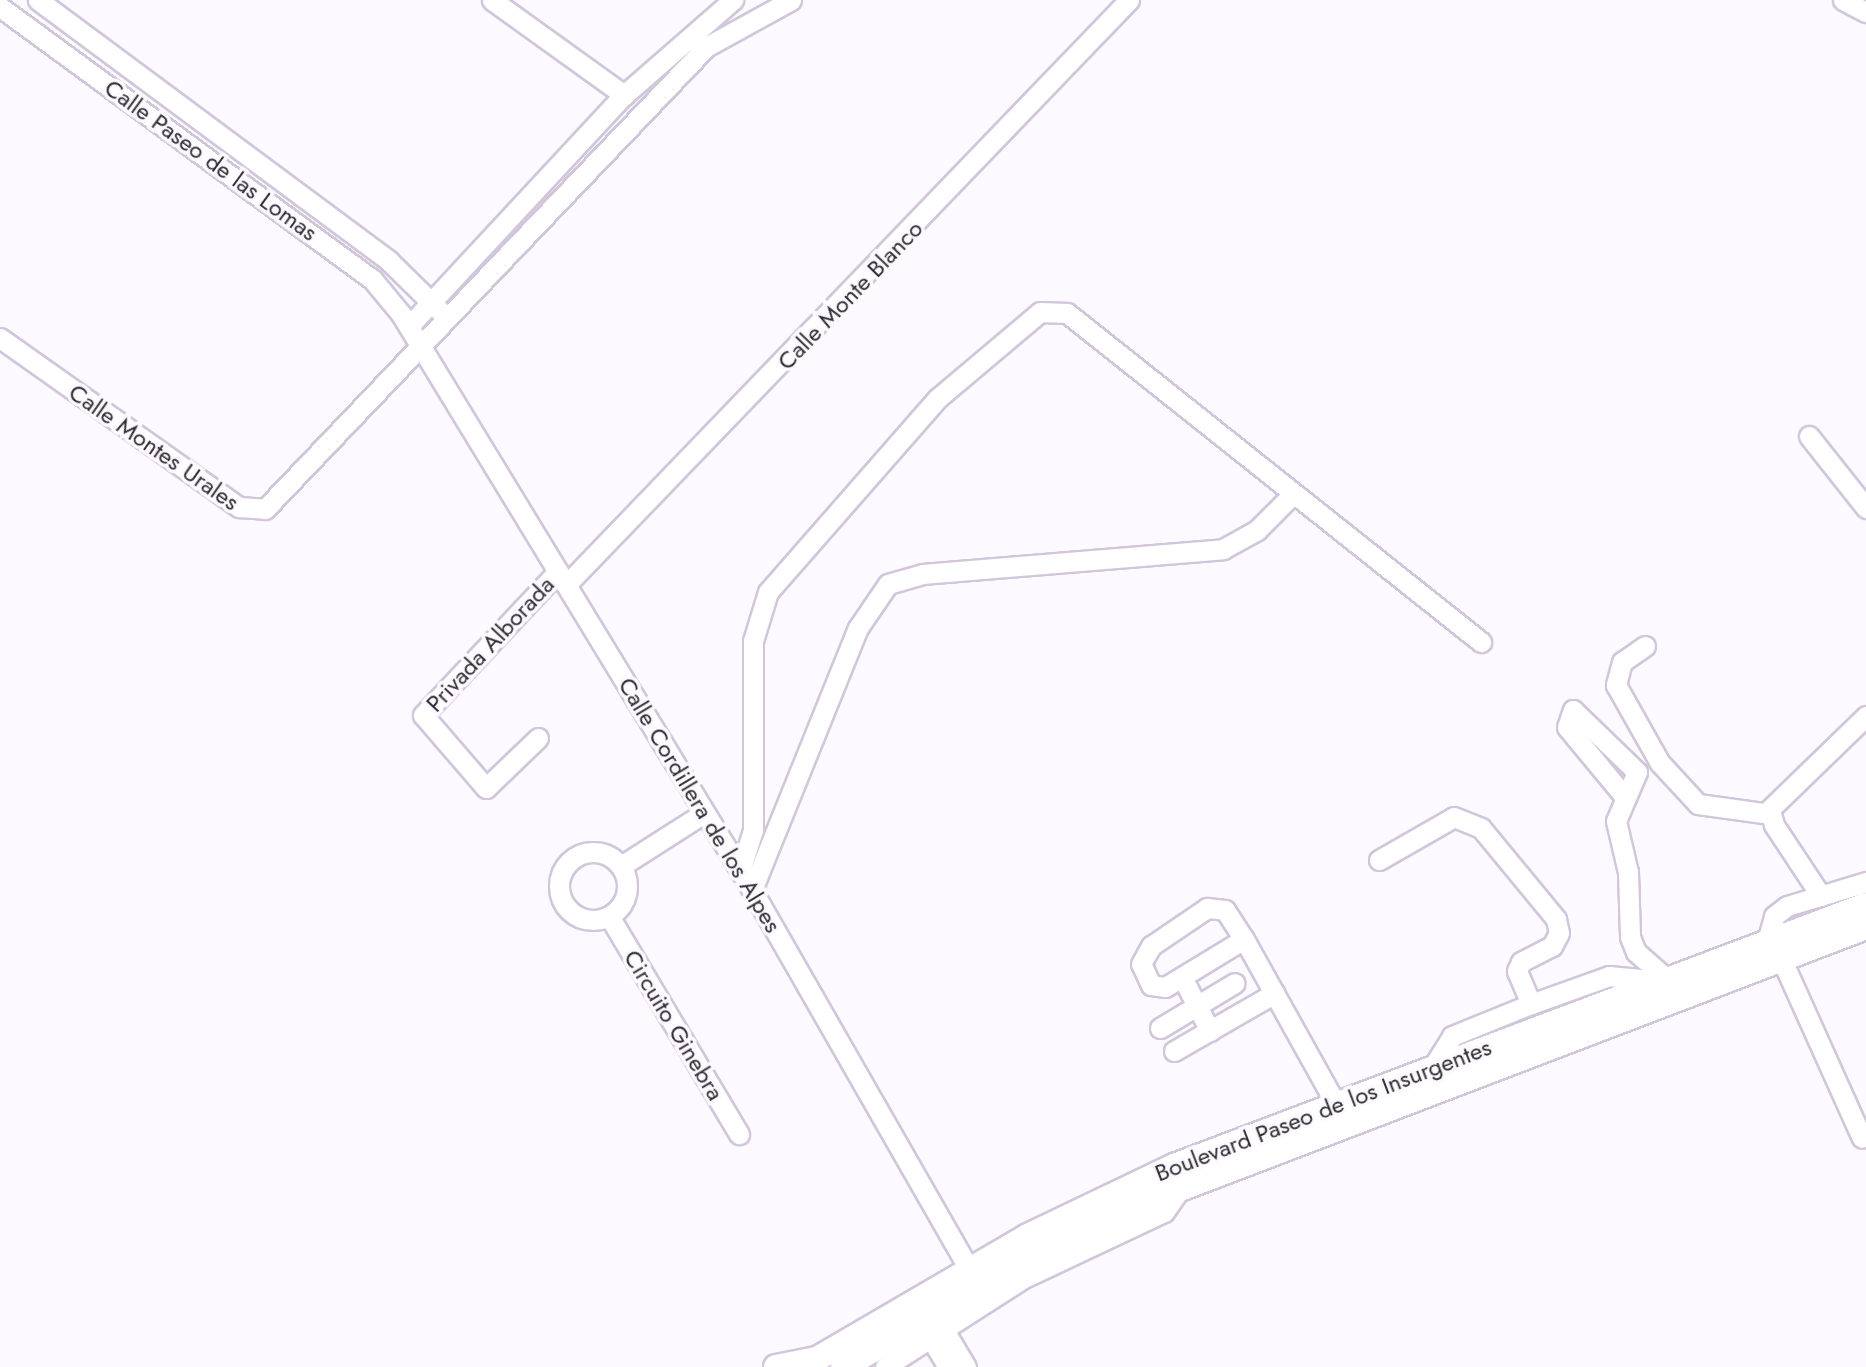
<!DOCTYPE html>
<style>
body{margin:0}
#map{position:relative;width:1866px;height:1367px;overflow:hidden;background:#fdfaff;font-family:Jost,sans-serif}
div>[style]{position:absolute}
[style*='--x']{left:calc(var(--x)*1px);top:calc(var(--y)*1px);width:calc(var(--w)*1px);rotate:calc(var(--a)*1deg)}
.roads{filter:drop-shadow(2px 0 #d2c6db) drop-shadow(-2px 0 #d2c6db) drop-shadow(0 2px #d2c6db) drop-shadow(0 -2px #d2c6db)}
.minor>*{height:19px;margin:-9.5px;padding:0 9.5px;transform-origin:9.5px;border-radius:9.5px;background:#fff}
.minor>.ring{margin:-9.5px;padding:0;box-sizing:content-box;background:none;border:19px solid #fff;border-radius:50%}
.major>*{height:24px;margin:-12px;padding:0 12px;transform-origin:12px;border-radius:12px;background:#fff}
span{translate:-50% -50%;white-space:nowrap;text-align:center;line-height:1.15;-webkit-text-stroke:7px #fdfaff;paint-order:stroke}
.street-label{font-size:24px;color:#302c34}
</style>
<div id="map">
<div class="roads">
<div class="minor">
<div style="--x:38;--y:0;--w:437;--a:36.6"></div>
<div style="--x:389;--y:261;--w:78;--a:44.5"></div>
<div style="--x:492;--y:0;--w:163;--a:35.7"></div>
<div style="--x:1843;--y:0;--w:26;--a:28"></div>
<div style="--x:0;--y:7;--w:461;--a:36.2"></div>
<div style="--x:372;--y:279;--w:45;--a:50.4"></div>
<div style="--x:401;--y:314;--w:675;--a:58.64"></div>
<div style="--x:752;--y:890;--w:439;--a:60.2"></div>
<div style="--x:409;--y:326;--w:316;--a:-47.1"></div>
<div style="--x:624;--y:95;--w:145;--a:-41.1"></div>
<div style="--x:0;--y:338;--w:293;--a:35.3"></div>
<div style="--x:239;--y:507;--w:26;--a:4"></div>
<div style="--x:265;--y:509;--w:639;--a:-46.33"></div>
<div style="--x:706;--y:47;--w:97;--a:-28.9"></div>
<div style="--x:1809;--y:436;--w:92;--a:51.6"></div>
<div style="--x:566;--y:585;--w:812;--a:-46.1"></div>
<div style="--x:1645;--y:646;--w:28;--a:145"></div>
<div style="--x:1622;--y:662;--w:24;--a:105"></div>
<div style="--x:1616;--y:685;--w:90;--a:60.6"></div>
<div style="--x:1660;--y:763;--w:56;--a:47.2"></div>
<div style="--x:1698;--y:804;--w:73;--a:7.9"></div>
<div style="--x:538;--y:738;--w:72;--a:136.1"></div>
<div style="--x:486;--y:788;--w:96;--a:-130.8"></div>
<div style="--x:423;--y:715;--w:197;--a:-46.8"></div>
<div style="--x:1624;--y:796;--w:89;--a:-129.6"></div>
<div style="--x:1567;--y:727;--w:18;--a:-71"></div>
<div style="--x:1573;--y:710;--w:89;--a:44.1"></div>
<div style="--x:1637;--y:772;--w:53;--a:113.2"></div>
<div style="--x:1616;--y:821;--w:52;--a:76.8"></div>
<div style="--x:1628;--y:872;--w:65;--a:88.2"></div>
<div style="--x:1630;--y:937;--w:16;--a:68"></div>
<div style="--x:1636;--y:952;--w:41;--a:41.1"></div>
<div class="ring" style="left:559px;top:852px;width:49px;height:49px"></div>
<div style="--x:1379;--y:860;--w:86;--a:-29.8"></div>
<div style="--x:1454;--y:817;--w:29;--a:22"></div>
<div style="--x:1481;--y:828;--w:118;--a:50.5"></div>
<div style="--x:1556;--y:919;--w:14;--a:78"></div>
<div style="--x:1559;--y:933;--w:15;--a:118"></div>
<div style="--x:1552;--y:946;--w:35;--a:153"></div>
<div style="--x:1521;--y:962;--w:10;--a:114"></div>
<div style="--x:1517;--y:971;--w:36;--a:67"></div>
<div style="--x:621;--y:866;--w:98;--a:-32.6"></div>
<div style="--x:740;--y:871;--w:43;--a:-72.4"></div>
<div style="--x:753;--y:830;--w:189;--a:-90"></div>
<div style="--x:753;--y:641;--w:51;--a:-73"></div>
<div style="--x:768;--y:592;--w:258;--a:-48.8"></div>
<div style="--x:938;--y:398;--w:133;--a:-40.1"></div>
<div style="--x:1040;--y:312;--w:27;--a:2"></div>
<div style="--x:1067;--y:313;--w:529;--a:38.47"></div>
<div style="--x:752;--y:890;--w:283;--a:-68"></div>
<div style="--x:858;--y:628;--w:53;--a:-55.7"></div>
<div style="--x:888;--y:584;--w:35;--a:-16"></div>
<div style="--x:922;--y:574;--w:302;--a:-4.7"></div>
<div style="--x:1223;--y:549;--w:39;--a:-29"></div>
<div style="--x:1257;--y:530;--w:49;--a:-45"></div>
<div style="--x:1821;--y:896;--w:85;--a:-123.5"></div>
<div style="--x:1774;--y:825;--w:16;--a:-104"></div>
<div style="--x:1770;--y:809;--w:134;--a:-44.1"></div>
<div style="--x:609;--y:916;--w:254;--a:59.2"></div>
<div style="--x:1244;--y:939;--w:92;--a:148.7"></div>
<div style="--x:1165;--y:987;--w:14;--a:-172"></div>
<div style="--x:1151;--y:985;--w:23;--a:-115"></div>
<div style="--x:1141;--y:964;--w:21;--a:-61"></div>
<div style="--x:1151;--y:946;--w:68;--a:-34.2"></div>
<div style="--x:1207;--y:908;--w:18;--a:6"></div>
<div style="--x:1225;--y:910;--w:35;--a:57"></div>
<div style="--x:1244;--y:939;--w:191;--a:60.9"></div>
<div style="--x:1767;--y:941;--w:26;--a:-74"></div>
<div style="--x:1774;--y:916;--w:16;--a:-38"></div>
<div style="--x:1787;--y:906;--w:83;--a:-16.9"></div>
<div style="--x:1781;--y:958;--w:197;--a:65.8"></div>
<div style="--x:1182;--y:977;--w:61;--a:62.6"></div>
<div style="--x:1160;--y:1028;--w:87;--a:-31"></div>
<div style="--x:1174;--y:1051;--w:116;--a:-29.9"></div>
<div style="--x:1431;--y:1070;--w:40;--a:-58"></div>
<div style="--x:1452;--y:1036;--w:85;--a:-22.1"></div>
<div style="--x:1531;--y:1004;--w:83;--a:-19.7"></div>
<div style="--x:1609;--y:976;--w:52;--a:5.5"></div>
<div style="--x:944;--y:1330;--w:43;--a:59.3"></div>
<div style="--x:930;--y:1337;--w:35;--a:59"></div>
<div style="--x:885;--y:1367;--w:163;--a:-32.7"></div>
<div style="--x:1022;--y:1279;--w:157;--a:-25.3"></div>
<div style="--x:1164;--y:1212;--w:28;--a:-55"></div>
</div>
<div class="major">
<div style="--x:776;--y:1367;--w:41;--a:-11.3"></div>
<div style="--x:803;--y:1367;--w:260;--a:-30.2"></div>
<div style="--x:1028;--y:1236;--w:162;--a:-25.6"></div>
<div style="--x:1174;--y:1166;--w:740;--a:-20.66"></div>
<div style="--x:843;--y:1367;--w:232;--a:-29.4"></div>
<div style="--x:1045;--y:1253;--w:149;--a:-25.4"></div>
<div style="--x:1180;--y:1189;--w:734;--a:-20.9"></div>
</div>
</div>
<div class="street-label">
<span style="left:211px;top:160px;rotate:36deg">Calle Paseo de las Lomas</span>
<span style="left:850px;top:295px;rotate:-46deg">Calle Monte Blanco</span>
<span style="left:154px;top:447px;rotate:35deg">Calle Montes Urales</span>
<span style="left:490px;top:644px;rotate:-47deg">Privada Alborada</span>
<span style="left:700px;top:805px;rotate:59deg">Calle Cordillera de los Alpes</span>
<span style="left:674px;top:1025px;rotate:59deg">Circuito Ginebra</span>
<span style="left:1323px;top:1110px;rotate:-21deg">Boulevard Paseo de los Insurgentes</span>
</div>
</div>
